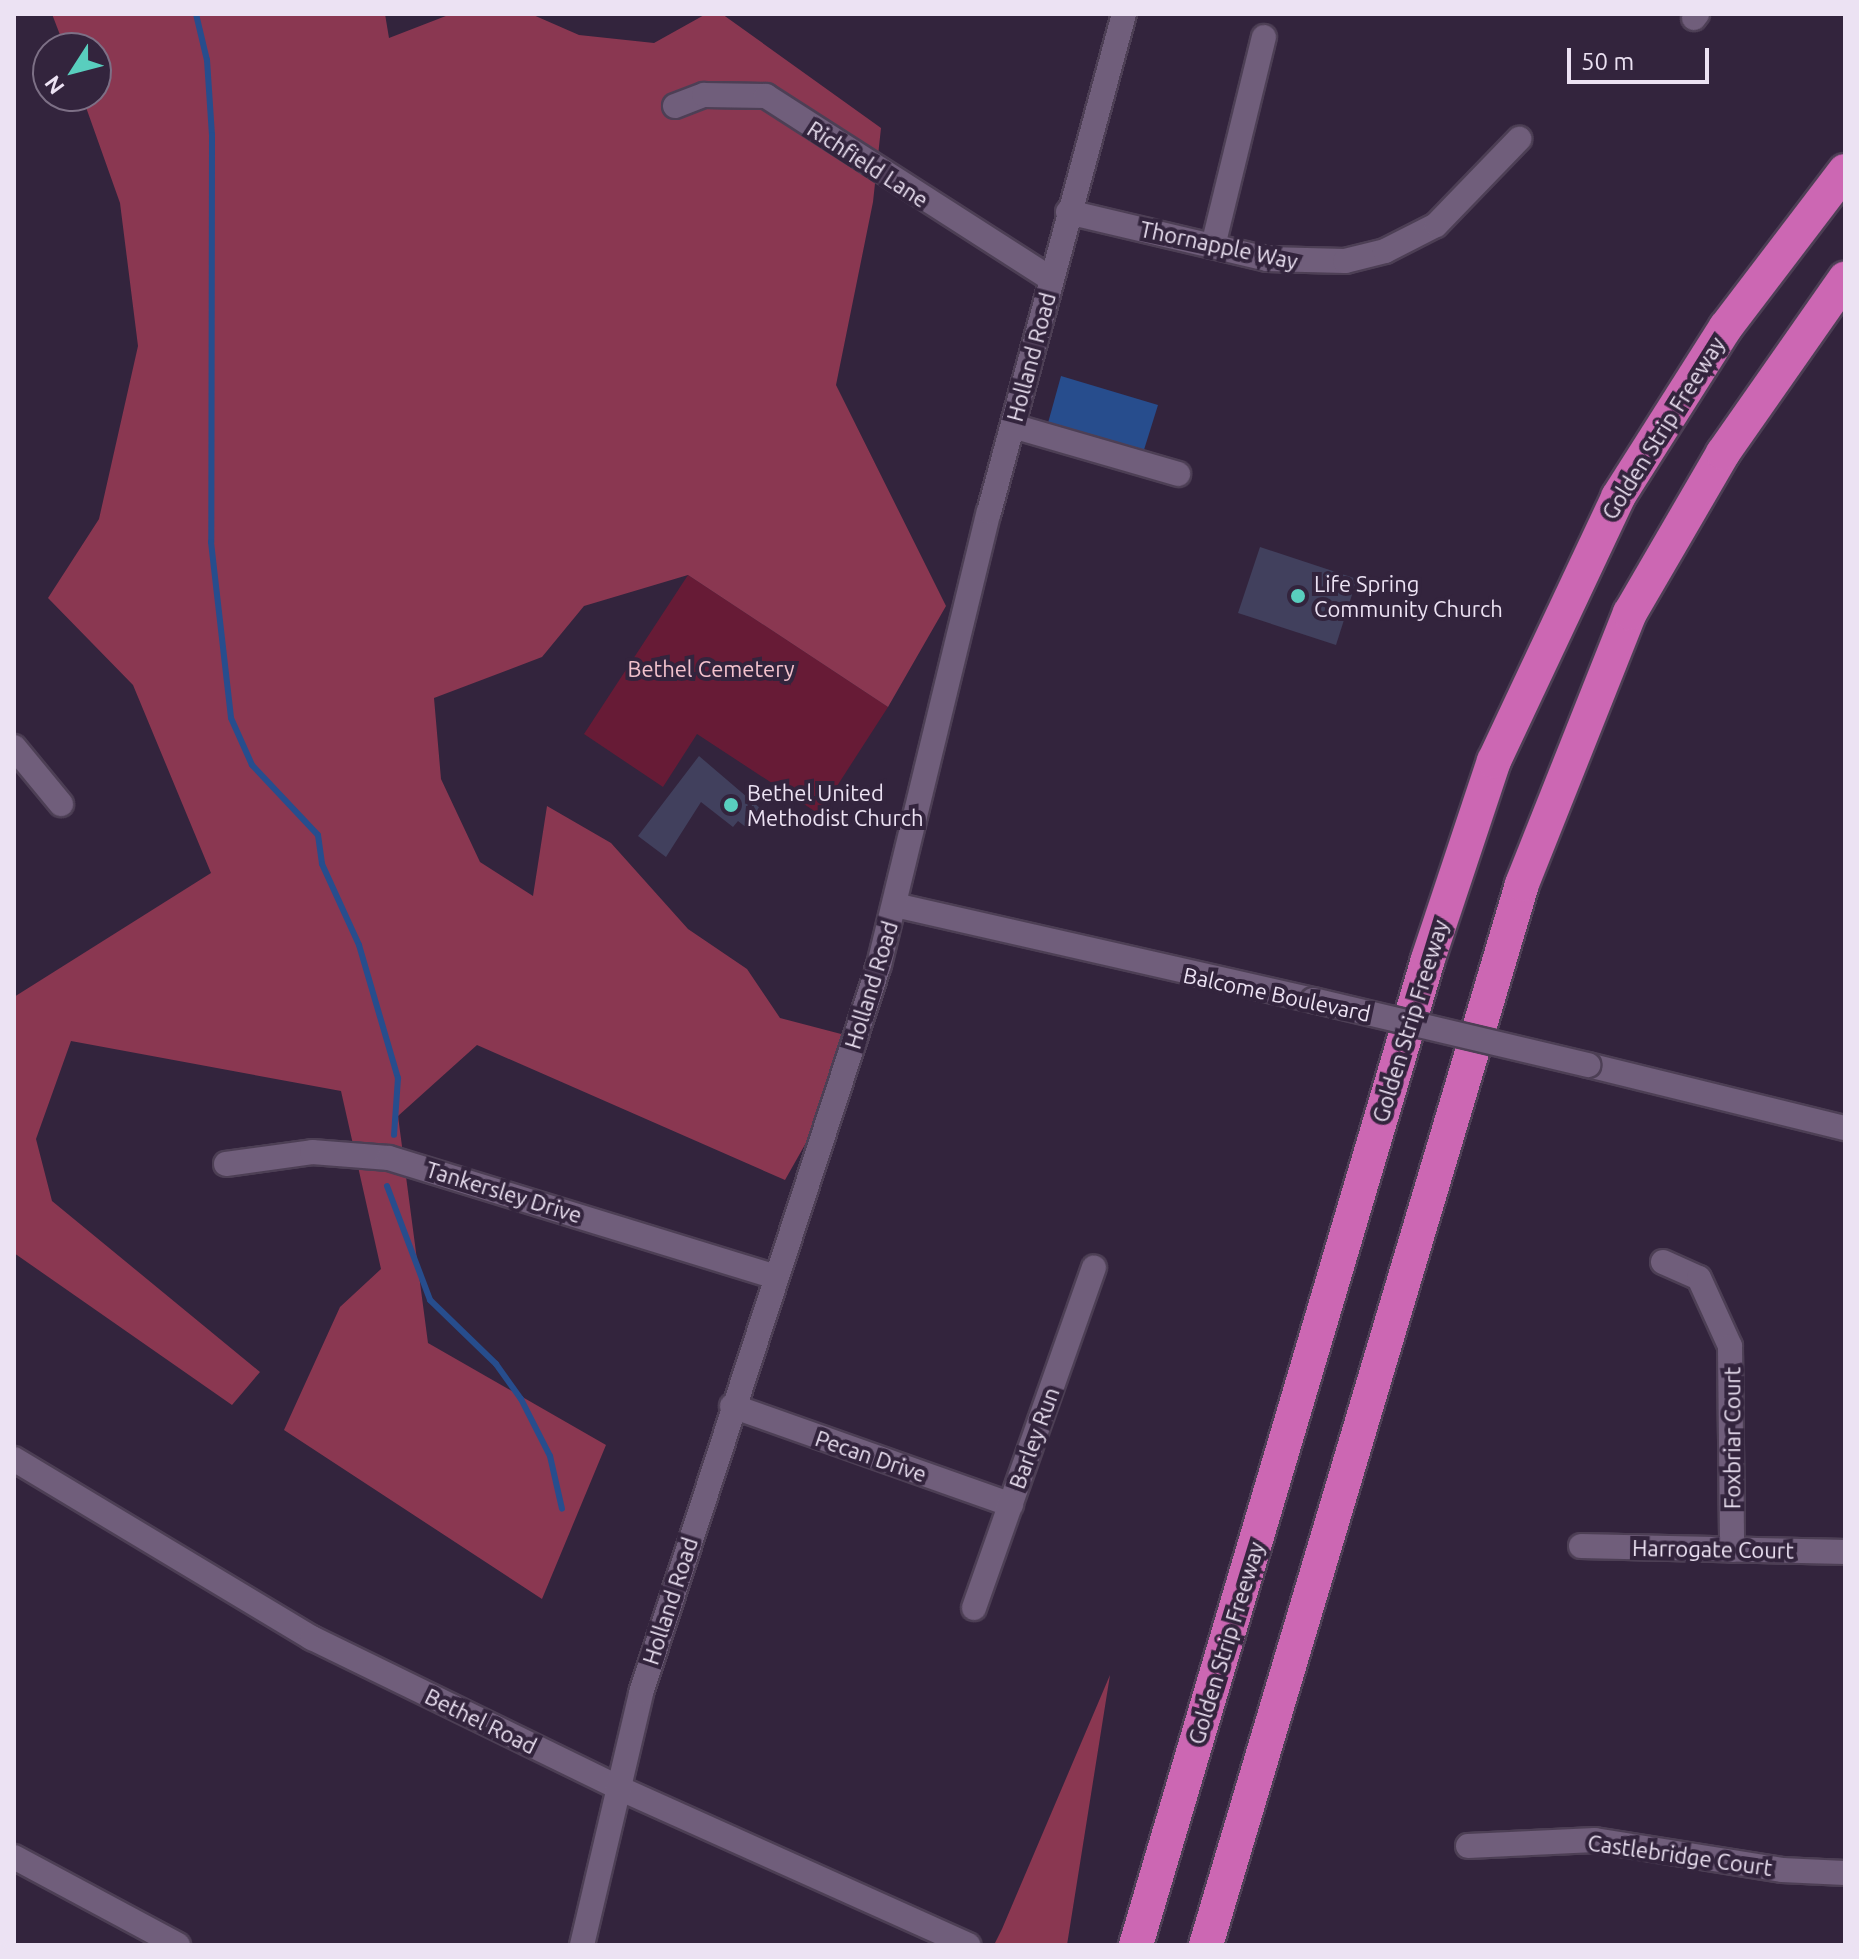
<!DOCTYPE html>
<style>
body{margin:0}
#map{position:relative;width:1859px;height:1959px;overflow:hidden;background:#33243d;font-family:Ubuntu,sans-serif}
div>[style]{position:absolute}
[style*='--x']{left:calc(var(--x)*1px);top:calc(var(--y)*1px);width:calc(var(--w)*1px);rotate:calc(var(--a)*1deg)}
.green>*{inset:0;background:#671b36}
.forest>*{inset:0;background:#8a3751}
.water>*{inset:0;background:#274d8d}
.stream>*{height:6px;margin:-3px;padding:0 3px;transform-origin:3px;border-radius:3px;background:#274d8d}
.building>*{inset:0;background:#41405d}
.roads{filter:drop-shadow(2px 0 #4d3f55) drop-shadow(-2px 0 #4d3f55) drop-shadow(0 2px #4d3f55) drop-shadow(0 -2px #4d3f55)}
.minor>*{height:24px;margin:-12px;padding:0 12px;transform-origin:12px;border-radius:12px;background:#705e7b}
.highway>*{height:34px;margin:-17px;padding:0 17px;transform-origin:17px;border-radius:17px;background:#cc67b3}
.bridges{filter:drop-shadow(2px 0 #4d3f55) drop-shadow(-2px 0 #4d3f55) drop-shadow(0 2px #4d3f55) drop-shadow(0 -2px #4d3f55)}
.minor-bridge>*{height:24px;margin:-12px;padding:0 12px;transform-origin:12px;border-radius:12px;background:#705e7b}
.dots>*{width:22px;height:22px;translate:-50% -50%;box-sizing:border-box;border:4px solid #33243d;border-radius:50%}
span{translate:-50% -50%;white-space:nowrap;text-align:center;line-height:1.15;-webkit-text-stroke:8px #33243d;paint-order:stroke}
.street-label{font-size:22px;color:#ece2f3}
.poi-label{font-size:22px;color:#ece2f3}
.left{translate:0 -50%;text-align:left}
.park-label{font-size:22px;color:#f3c2cd}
.frame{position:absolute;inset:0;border:16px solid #ece2f3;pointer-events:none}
.north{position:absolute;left:32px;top:32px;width:80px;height:80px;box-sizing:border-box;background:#33243d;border:2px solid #7d7086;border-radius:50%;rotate:234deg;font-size:22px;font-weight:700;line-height:32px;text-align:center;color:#ece2f3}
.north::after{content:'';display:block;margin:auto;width:28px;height:36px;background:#59cebe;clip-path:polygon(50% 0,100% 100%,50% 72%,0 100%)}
.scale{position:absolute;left:1567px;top:48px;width:142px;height:36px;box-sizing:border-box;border:4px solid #ece2f3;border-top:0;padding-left:10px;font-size:24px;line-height:28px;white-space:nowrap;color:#ece2f3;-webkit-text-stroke:6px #33243d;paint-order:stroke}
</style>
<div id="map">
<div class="green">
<div style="clip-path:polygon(688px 575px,888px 707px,819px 814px,697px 734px,663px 787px,584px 734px)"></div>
</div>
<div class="forest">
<div style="clip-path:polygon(52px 14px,385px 14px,389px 38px,451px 14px,531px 14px,579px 35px,654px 43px,706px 14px,722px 14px,881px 128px,873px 202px,836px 385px,946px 606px,888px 707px,688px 575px,584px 606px,542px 657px,434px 698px,441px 779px,480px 862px,533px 896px,547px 806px,611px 843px,688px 929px,747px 969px,780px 1018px,864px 1040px,785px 1180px,477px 1045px,398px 1116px,428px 1343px,606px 1445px,542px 1599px,284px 1430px,340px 1307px,381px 1269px,341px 1091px,71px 1041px,36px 1139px,52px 1201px,260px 1372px,232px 1405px,14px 1253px,14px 997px,211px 873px,133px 685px,48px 598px,99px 519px,138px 346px,120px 203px,82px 96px,96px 96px,96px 48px,65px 48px)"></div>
<div style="clip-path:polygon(1110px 1675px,1067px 1945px,994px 1945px,1002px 1929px)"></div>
</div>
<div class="water">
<div style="clip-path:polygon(1061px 376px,1158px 405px,1143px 453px,1048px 423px)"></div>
</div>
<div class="stream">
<div style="--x:196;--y:14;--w:47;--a:76.6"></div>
<div style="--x:207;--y:60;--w:75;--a:86.2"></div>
<div style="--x:212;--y:135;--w:407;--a:90.1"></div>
<div style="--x:211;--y:542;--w:177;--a:83.5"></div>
<div style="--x:231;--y:718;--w:51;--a:65.9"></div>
<div style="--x:252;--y:765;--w:96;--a:46.7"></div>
<div style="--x:318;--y:835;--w:29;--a:82"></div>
<div style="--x:322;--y:864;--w:89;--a:65.4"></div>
<div style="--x:359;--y:945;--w:139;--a:73.7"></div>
<div style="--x:398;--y:1078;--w:57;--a:94"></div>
<div style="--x:387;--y:1186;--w:122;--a:69.3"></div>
<div style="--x:430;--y:1300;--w:92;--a:44.1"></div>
<div style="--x:496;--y:1364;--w:43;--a:54.5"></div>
<div style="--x:521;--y:1399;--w:64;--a:63"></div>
<div style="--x:550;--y:1456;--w:54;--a:77.2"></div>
</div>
<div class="building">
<div style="clip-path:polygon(1260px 547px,1357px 579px,1336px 645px,1238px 613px)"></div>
<div style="clip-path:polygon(699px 756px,761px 809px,747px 828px,738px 821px,733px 827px,701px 802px,666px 857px,638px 836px)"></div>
</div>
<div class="roads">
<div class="minor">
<div style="--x:1694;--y:18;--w:5;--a:-53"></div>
<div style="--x:675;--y:106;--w:31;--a:-21"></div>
<div style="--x:704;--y:95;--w:62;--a:0.9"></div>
<div style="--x:766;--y:96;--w:339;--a:32.7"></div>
<div style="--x:1068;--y:212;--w:204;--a:13.3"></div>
<div style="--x:1267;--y:259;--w:78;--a:1.5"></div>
<div style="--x:1345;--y:261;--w:41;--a:-14"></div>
<div style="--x:1385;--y:251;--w:57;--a:-27"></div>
<div style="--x:1436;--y:225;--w:120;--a:-46"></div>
<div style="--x:1213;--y:246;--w:215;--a:-76.3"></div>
<div style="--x:1013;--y:426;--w:172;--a:16.2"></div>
<div style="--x:14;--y:747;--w:74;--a:50.5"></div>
<div style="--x:895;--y:905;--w:429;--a:12.8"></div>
<div style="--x:1588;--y:1065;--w:265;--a:13.8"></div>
<div style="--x:226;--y:1164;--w:87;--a:-7.9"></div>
<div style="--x:312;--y:1152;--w:77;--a:4.5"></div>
<div style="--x:389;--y:1158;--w:404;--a:17.1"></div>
<div style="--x:1663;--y:1262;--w:39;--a:24"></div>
<div style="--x:1699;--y:1278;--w:75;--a:65.5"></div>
<div style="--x:1730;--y:1346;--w:204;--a:89.4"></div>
<div style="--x:732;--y:1406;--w:296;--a:19.5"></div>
<div style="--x:14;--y:1459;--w:348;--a:31"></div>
<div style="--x:312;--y:1638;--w:342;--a:26"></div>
<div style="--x:619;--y:1788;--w:383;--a:24.2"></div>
<div style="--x:1581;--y:1546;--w:264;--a:1.3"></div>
<div style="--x:974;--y:1608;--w:361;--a:-70.6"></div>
<div style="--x:1468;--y:1846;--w:127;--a:-2.7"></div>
<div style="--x:1595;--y:1840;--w:189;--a:9.1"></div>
<div style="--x:1782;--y:1870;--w:63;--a:2.7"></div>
<div style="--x:14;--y:1857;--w:186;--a:28.2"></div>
<div style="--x:582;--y:1945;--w:259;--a:-76.8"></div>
<div style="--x:641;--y:1693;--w:766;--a:-71.9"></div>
<div style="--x:879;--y:965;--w:466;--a:-76.4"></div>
<div style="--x:989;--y:512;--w:516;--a:-74.83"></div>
</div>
<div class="highway">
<div style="--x:1136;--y:1945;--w:1028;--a:-73.5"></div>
<div style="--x:1428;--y:959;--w:209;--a:-71.6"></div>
<div style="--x:1494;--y:761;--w:292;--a:-64.8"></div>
<div style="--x:1618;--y:497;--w:201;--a:-57.6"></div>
<div style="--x:1726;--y:327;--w:196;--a:-52.7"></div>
<div style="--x:1206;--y:1945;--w:1107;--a:-73.41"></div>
<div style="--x:1522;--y:884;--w:292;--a:-68.3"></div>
<div style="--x:1630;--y:613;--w:185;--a:-59.8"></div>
<div style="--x:1723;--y:453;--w:213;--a:-55"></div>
</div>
</div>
<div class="bridges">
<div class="minor-bridge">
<div style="--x:1313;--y:1000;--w:283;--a:13.3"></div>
</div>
</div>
<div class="dots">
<div style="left:1298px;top:596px;background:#59cebe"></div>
<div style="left:731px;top:805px;background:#59cebe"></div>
</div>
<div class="street-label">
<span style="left:868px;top:164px;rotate:33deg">Richfield Lane</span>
<span style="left:1219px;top:245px;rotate:12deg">Thornapple Way</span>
<span style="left:1031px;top:357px;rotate:-75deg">Holland Road</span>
<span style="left:1663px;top:428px;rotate:-58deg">Golden Strip Freeway</span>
<span style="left:871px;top:985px;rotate:-73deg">Holland Road</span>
<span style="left:1277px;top:994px;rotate:12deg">Balcome Boulevard</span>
<span style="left:1410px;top:1021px;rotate:-73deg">Golden Strip Freeway</span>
<span style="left:504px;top:1192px;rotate:17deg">Tankersley Drive</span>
<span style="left:1034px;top:1438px;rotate:-70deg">Barley Run</span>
<span style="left:1732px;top:1438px;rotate:-90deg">Foxbriar Court</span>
<span style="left:871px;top:1456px;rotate:19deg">Pecan Drive</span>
<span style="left:1713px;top:1549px;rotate:1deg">Harrogate Court</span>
<span style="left:670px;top:1601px;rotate:-72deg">Holland Road</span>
<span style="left:1226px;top:1643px;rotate:-73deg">Golden Strip Freeway</span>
<span style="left:481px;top:1721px;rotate:26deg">Bethel Road</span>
<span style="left:1680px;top:1855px;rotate:8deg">Castlebridge Court</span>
</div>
<div class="poi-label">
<span class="left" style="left:1314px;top:596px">Life Spring<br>Community Church</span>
<span class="left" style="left:747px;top:805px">Bethel United<br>Methodist Church</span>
</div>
<div class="park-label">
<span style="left:711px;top:669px">Bethel Cemetery</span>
</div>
<div class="frame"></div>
<div class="north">N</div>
<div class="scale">50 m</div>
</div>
